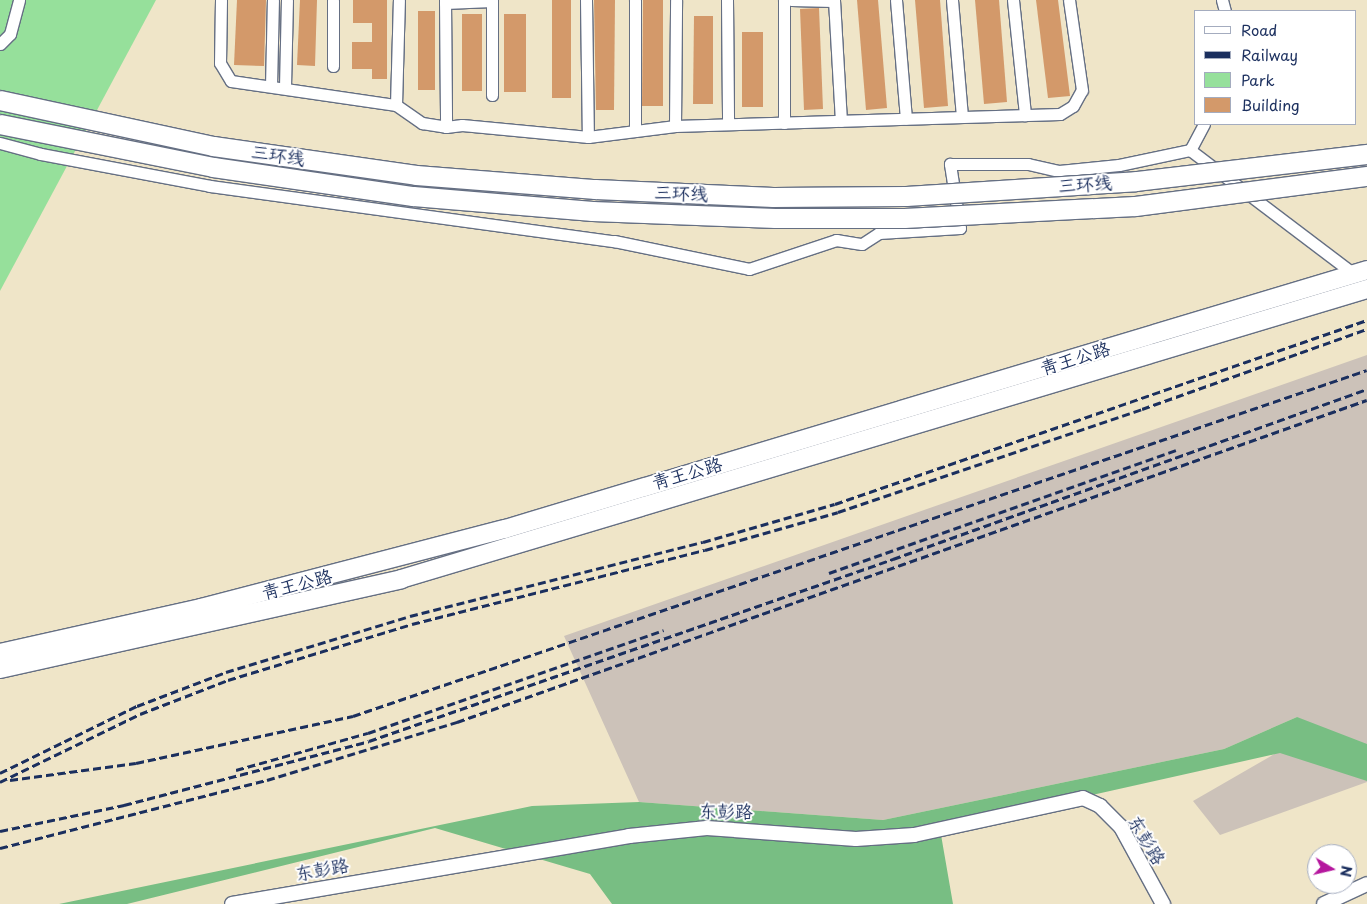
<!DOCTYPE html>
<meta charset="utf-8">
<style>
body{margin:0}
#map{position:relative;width:1367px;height:904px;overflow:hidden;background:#efe5c8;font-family:"Playpen Sans","LXGW WenKai TC",sans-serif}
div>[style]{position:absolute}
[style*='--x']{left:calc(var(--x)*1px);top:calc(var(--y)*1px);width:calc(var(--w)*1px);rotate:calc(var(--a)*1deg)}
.industrial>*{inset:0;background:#ccc2b9}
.green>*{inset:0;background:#96e09b}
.forest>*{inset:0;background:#78be83}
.building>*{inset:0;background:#d3996a}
.roads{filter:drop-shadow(1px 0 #656f83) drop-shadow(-1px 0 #656f83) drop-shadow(0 1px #656f83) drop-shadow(0 -1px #656f83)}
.minor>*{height:11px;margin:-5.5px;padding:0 5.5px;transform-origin:5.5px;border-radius:5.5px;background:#fff}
.tertiary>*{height:14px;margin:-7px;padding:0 7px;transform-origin:7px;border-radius:7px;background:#fff}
.primary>*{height:18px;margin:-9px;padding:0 9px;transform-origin:9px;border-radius:9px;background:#fff}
.rail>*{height:3px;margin-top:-1.5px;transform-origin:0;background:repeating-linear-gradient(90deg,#1b2f5e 0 8px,transparent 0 12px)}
.bridges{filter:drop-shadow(1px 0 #656f83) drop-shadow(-1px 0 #656f83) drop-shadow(0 1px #656f83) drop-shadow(0 -1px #656f83)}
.trunk-bridge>*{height:19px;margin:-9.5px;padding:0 9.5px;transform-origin:9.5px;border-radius:9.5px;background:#fff}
span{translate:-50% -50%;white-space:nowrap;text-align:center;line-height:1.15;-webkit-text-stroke:4px #fff;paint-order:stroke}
.street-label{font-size:18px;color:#1b2f5e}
.legend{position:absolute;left:1194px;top:10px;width:162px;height:115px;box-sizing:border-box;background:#fff;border:1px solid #a4acbf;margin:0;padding:6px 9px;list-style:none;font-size:15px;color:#1b2f5e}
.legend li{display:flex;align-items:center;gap:10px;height:25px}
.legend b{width:25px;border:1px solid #a4acbf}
.north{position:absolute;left:1307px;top:844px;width:50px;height:50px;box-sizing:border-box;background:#fff;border:1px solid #a4acbf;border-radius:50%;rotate:99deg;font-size:14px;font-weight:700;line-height:20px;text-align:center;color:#1b2f5e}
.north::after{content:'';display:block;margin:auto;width:18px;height:22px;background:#b5179e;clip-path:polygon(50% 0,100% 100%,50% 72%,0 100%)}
</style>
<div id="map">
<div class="industrial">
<div style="clip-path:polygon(1367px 355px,1367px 782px,1220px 835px,1193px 801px,1304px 737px,1297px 717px,1224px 749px,883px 820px,639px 802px,564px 636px)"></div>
</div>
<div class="green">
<div style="clip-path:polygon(0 0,156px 0,0 291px)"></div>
</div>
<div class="forest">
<div style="clip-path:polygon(1297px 717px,1367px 744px,1367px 781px,1280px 753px,940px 829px,953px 904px,612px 904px,590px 874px,435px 828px,127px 904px,59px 904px,532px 806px,639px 802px,883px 820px,1224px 749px)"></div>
</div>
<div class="building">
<div style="clip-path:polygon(237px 0,266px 0,264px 66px,234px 65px)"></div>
<div style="clip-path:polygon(300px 0,317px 0,315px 66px,297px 65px)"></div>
<div style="clip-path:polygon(353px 0,387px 0,387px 79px,372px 79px,372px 69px,352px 69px,352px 42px,372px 42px,372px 23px,353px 23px)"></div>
<div style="clip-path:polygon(552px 0,571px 0,571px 98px,552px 98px)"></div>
<div style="clip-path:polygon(594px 0,615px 0,614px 110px,596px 110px)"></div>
<div style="clip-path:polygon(643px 0,663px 0,663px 106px,642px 106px)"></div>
<div style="clip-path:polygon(857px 0,878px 0,887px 108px,866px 110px)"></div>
<div style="clip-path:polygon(915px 0,940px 0,948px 106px,924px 108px)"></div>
<div style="clip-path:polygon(975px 0,999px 0,1007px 102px,984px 104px)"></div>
<div style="clip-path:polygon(1036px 0,1058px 0,1070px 96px,1048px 98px)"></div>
<div style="clip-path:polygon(819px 8px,823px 109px,804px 110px,800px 9px)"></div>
<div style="clip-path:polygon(418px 11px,435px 11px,435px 90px,418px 90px)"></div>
<div style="clip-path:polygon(462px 14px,482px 14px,482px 91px,462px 91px)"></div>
<div style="clip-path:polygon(504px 14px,526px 14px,526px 92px,504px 92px)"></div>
<div style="clip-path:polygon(694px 16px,713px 16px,713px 104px,693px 104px)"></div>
<div style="clip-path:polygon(742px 32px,763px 32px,763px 107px,742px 107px)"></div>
</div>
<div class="roads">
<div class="minor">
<div style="--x:221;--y:0;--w:63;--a:90.9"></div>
<div style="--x:220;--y:63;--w:21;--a:59"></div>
<div style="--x:231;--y:81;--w:167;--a:8.3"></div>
<div style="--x:396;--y:105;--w:32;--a:35"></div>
<div style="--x:422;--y:123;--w:24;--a:9"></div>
<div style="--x:446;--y:127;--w:16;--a:-7"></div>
<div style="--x:462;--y:125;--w:127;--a:5.4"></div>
<div style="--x:588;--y:137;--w:88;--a:-7.2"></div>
<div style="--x:675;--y:126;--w:385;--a:-1.8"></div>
<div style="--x:1060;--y:114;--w:15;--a:-32"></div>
<div style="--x:1073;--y:106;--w:18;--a:-61"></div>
<div style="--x:1082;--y:90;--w:91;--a:-98.2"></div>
<div style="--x:333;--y:0;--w:66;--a:90"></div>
<div style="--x:445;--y:0;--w:127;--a:89.5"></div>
<div style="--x:586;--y:0;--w:137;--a:89.2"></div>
<div style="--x:635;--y:0;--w:131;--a:90"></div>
<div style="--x:727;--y:0;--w:124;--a:89.5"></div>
<div style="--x:784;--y:0;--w:123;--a:90"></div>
<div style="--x:791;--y:0;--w:42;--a:1.4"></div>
<div style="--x:834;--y:0;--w:121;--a:86.7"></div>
<div style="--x:896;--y:0;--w:119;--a:85.2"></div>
<div style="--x:952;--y:0;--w:117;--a:85.1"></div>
<div style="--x:1013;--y:0;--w:116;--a:84"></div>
<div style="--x:1222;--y:0;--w:11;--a:75"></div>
<div style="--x:445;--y:3;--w:47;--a:-2.4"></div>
<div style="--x:0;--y:44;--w:14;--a:-45"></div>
<div style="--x:10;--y:34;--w:35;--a:-75"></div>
<div style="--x:271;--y:86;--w:86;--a:-88.7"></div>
<div style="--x:285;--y:87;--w:87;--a:-88.7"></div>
<div style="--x:492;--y:95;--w:95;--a:-90"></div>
<div style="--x:396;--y:105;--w:105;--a:-88.4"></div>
<div style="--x:1204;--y:124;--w:30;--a:118"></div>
<div style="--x:1190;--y:150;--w:206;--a:37.1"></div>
<div style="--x:675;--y:126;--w:126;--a:-89.5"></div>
<div style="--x:0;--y:143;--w:42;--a:15"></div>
<div style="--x:41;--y:154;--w:172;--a:10.7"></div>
<div style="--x:210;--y:186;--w:408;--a:7.8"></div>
<div style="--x:614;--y:241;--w:138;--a:11.7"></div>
<div style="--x:749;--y:269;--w:92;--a:-18.4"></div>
<div style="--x:836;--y:240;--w:26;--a:9"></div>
<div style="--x:862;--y:244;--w:20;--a:-33"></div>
<div style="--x:879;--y:233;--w:81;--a:-3.5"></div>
<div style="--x:960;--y:228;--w:65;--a:-98.9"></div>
<div style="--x:950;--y:164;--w:78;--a:0"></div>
<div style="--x:1028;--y:164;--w:32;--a:13"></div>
<div style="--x:1059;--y:171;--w:60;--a:-5.7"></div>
<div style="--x:1119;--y:165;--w:73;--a:-11.9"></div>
</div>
<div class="tertiary">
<div style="--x:232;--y:904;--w:403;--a:-9.7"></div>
<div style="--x:629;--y:836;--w:78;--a:-5.9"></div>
<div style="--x:707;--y:828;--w:149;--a:4.2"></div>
<div style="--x:856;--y:839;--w:58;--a:-3.9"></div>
<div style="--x:914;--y:835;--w:173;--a:-12.3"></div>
<div style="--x:1083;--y:798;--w:19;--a:25"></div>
<div style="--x:1100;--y:806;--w:30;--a:45"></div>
<div style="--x:1121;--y:827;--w:88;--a:61.4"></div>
<div style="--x:1324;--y:904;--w:47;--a:-24.9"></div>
</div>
<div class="primary">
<div style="--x:0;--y:653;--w:206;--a:-12.6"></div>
<div style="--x:201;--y:608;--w:314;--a:-14.6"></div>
<div style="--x:505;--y:529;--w:900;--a:-16.72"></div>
<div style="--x:0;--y:669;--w:411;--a:-12.6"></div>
<div style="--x:401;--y:579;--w:1009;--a:-16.71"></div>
</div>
</div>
<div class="rail">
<div style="--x:829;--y:573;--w:368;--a:-19.5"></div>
<div style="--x:236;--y:770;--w:137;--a:-15.7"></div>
<div style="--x:368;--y:733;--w:313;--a:-19.2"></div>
<div style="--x:0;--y:773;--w:153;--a:-26.1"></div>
<div style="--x:137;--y:706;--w:95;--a:-20.9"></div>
<div style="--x:226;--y:672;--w:192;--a:-16.9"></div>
<div style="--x:410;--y:616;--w:302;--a:-14.2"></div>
<div style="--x:703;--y:542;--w:137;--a:-16.1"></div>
<div style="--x:835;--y:504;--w:563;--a:-19.08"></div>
<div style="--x:10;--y:780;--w:127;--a:-7.7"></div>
<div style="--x:136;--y:763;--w:222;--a:-12.2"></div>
<div style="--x:353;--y:716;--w:1071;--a:-18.84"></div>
<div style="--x:0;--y:782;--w:156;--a:-25.9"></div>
<div style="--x:140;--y:714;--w:94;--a:-21.1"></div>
<div style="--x:228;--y:680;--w:192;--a:-16.9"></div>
<div style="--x:412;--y:624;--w:302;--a:-14.2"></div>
<div style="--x:705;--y:550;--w:138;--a:-15.9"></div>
<div style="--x:838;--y:512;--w:321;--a:-18.7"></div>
<div style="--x:1142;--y:409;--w:239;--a:-19.6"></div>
<div style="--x:0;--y:831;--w:127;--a:-11.8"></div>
<div style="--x:124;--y:805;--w:253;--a:-14.6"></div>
<div style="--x:369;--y:741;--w:555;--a:-19.15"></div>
<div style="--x:893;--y:559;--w:504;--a:-19.73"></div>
<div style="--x:0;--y:848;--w:276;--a:-14.3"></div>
<div style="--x:267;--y:780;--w:199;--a:-17"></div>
<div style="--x:457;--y:722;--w:965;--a:-19.49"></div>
</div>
<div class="bridges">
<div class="trunk-bridge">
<div style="--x:0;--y:100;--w:218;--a:12.2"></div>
<div style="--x:213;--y:146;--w:205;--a:8.1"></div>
<div style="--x:416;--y:175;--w:180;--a:4.5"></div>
<div style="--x:595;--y:189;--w:178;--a:2.6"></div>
<div style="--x:773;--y:197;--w:133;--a:-0.4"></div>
<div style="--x:906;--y:196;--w:230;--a:-3.7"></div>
<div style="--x:1136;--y:181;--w:233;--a:-6.7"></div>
<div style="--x:0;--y:124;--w:217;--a:11.4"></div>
<div style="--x:213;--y:167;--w:202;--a:8.3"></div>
<div style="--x:413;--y:196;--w:180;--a:4.8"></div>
<div style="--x:592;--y:211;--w:183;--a:2.2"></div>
<div style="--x:775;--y:218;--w:129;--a:0"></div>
<div style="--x:904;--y:218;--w:231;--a:-3"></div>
<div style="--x:1135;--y:206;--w:234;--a:-7.4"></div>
</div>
</div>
<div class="street-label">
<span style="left:278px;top:155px;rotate:8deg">三环线</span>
<span style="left:1085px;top:184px;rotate:-4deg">三环线</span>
<span style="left:681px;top:193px;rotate:2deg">三环线</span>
<span style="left:1075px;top:358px;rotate:-17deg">青王公路</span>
<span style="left:687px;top:473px;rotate:-16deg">青王公路</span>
<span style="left:297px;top:584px;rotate:-14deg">青王公路</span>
<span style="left:726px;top:811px;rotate:1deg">东彭路</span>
<span style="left:1147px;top:840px;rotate:59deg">东彭路</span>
<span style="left:322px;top:869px;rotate:-10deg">东彭路</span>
</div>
<ul class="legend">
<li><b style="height:6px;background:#fff"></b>Road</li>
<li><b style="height:6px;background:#1b2f5e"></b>Railway</li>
<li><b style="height:14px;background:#96e09b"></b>Park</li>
<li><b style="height:14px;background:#d3996a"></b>Building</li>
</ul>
<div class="north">N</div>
</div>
